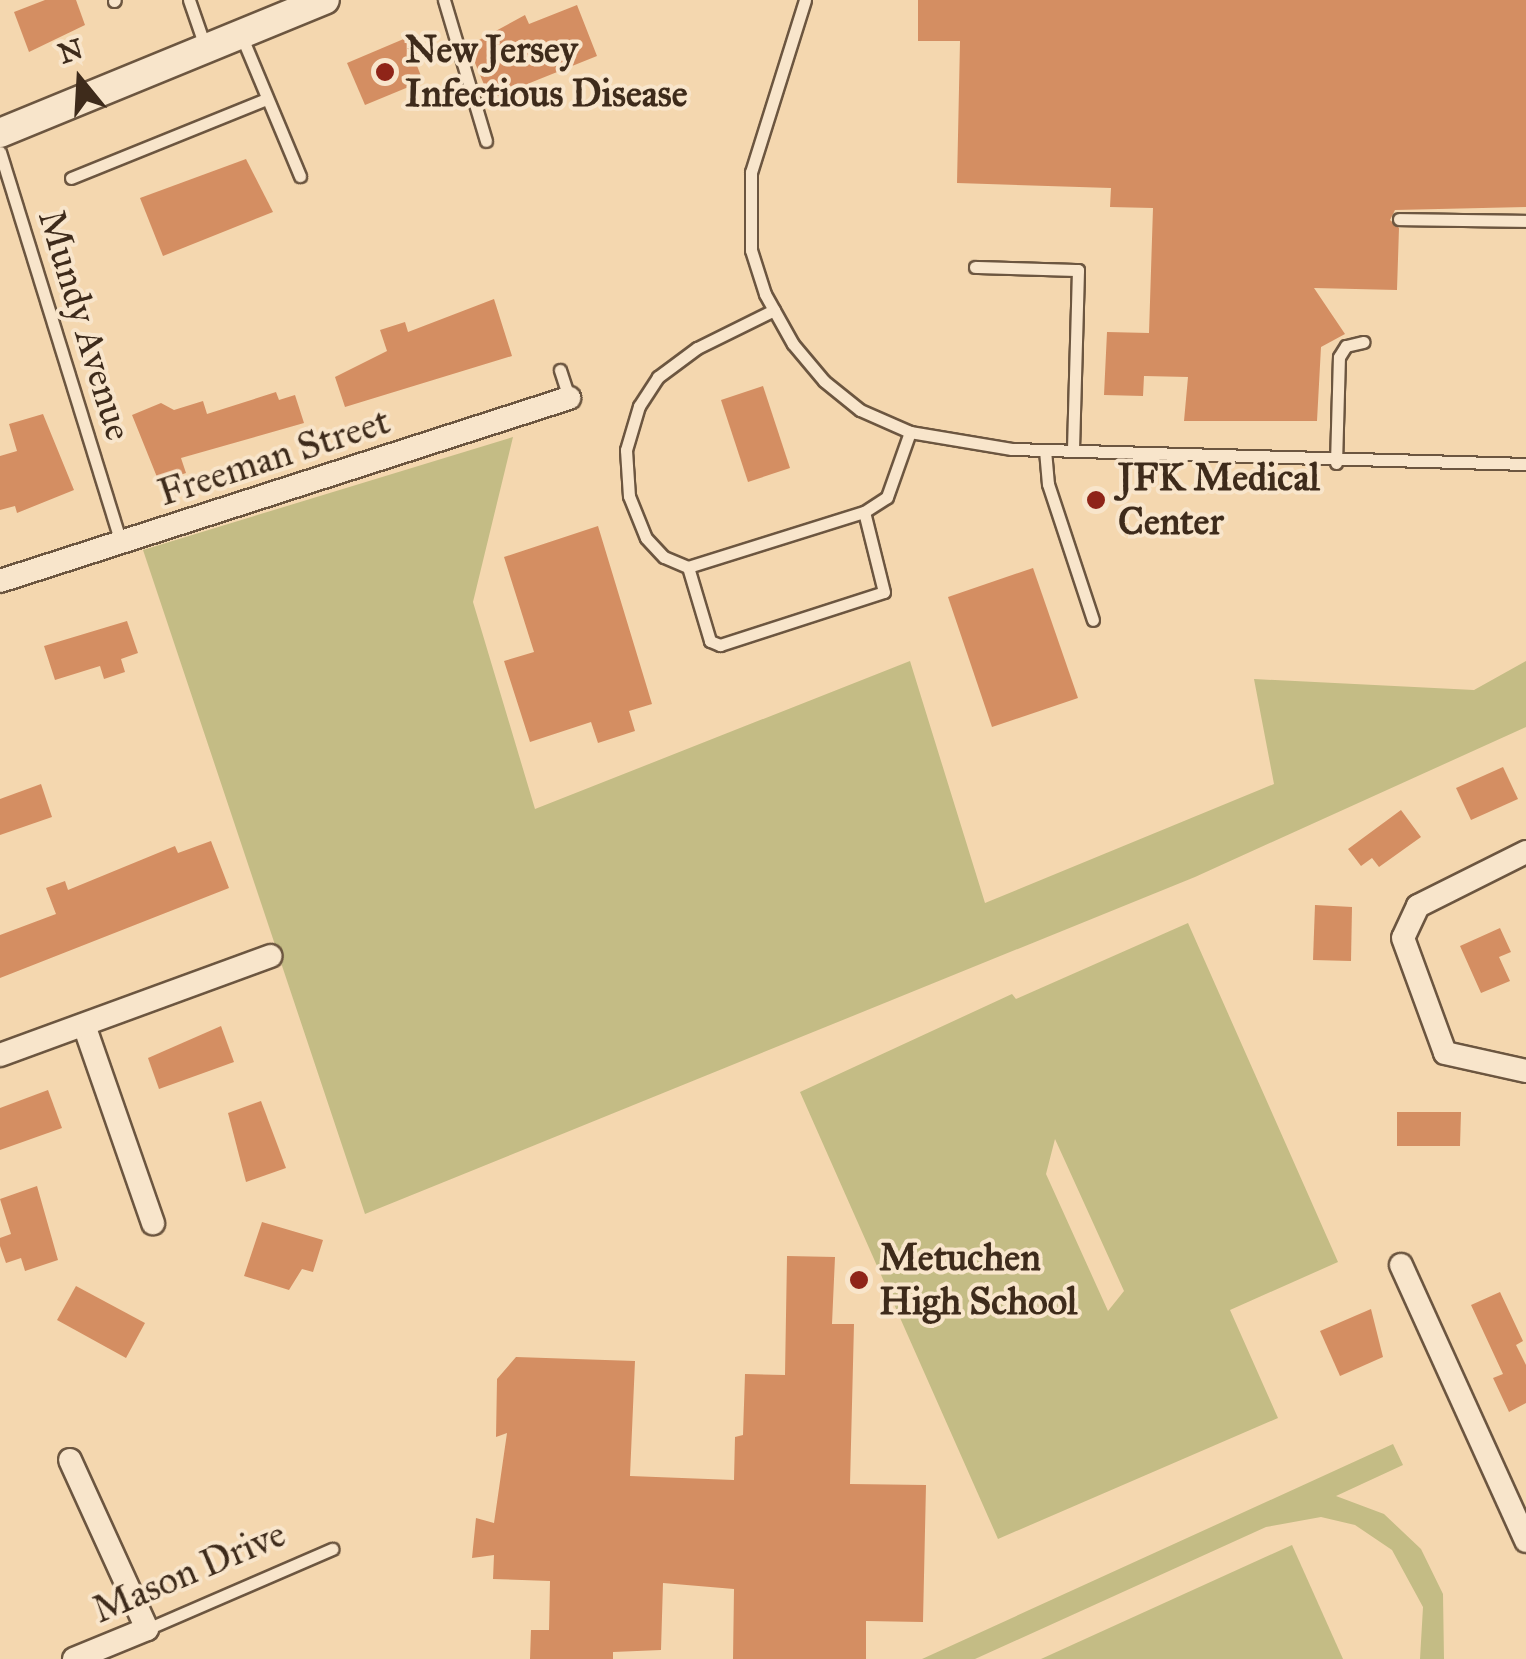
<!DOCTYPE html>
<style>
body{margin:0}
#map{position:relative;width:1526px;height:1659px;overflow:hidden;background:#f4d7af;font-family:"IM FELL Great Primer",serif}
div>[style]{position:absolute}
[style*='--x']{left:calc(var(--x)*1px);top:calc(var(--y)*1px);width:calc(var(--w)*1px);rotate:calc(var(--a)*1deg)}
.green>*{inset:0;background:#c4bc85}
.building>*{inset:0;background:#d48e62}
.roads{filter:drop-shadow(2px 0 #6c5640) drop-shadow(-2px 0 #6c5640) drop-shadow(0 2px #6c5640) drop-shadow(0 -2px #6c5640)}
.service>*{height:11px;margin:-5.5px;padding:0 5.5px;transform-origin:5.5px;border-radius:5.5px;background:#f8e5cb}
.minor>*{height:22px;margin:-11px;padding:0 11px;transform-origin:11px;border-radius:11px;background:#f8e5cb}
.tertiary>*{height:28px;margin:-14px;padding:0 14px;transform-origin:14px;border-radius:14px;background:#f8e5cb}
.dots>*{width:28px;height:28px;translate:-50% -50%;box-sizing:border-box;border:5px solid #f8e5cb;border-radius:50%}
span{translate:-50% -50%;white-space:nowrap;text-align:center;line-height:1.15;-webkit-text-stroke:8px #f8e5cb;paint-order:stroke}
.poi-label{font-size:38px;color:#3e2b1b;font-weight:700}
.left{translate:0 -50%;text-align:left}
.street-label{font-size:38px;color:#3e2b1b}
.north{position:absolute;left:30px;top:30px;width:100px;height:100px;-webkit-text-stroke:8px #f8e5cb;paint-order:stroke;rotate:342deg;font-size:28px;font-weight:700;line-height:40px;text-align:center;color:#3e2b1b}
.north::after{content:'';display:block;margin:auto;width:35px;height:45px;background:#3e2b1b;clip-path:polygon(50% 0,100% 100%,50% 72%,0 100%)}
</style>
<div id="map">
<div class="green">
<div style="clip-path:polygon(513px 437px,473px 602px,535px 809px,910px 661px,985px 903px,1274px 784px,1254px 679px,1474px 690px,1526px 661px,1526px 727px,1195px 877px,365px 1214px,143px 550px)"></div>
<div style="clip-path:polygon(evenodd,1188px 923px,1338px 1262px,1230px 1310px,1278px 1418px,998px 1539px,800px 1092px,1012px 994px,1016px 999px,1188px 923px,1055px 1139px,1124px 1291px,1108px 1311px,1046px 1174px,1055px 1139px)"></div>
<div style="clip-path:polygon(1393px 1444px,1403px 1465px,1336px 1496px,1384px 1514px,1421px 1549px,1443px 1594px,1444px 1659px,1420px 1659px,1423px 1607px,1392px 1550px,1355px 1525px,1321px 1517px,1266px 1527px,975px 1659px,922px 1659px)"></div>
<div style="clip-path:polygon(1292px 1545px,1343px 1659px,1041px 1659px)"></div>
</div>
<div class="building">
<div style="clip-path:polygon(45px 0,76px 0,85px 25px,29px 52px,14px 12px)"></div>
<div style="clip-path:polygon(918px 0,1526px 0,1526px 207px,1395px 210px,1390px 220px,1399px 228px,1397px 290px,1314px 288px,1345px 334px,1321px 347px,1317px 421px,1184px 421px,1188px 377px,1144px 376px,1143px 396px,1104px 395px,1107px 332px,1149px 333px,1153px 208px,1110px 207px,1111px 188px,957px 183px,960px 41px,918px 41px)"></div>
<div style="clip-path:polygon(577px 5px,597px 56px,490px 99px,468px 46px,525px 15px,529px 24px)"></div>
<div style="clip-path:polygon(406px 38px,423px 81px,365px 105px,347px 63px)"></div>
<div style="clip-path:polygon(246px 159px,273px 212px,163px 256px,140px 198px)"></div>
<div style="clip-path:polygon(494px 299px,512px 356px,345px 407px,335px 377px,387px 351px,380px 330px,405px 322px,408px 332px)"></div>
<div style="clip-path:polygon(763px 386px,790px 468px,748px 482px,721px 400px)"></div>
<div style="clip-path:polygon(276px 392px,279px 400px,295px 395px,304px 423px,181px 458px,186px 473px,159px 482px,132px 415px,161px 403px,174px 410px,203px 401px,207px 414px)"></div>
<div style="clip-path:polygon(43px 414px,74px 490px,17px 513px,15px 506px,0 510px,0 456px,17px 451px,9px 424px)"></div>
<div style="clip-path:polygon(598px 526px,652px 704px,629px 711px,635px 731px,598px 743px,591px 722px,530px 742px,504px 661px,534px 652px,504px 557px)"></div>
<div style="clip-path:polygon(1033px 568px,1078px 698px,992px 727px,948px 597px)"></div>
<div style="clip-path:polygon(127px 621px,138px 653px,121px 659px,125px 672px,104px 679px,100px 666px,55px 680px,44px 646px)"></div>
<div style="clip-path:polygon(1503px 767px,1518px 799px,1471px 820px,1456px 788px)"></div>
<div style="clip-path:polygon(41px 784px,52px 817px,0 835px,0 799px)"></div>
<div style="clip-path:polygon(1401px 810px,1421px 837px,1379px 867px,1372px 858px,1361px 866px,1348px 849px)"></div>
<div style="clip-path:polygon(211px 841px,229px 888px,0 978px,0 935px,56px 914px,46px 888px,65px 881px,68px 890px,175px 846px,178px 853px)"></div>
<div style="clip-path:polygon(1315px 905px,1352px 907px,1351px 961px,1313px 960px)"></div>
<div style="clip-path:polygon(1500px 928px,1511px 952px,1499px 957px,1510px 981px,1481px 993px,1460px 946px)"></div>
<div style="clip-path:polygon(221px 1026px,234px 1062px,159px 1089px,148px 1058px)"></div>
<div style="clip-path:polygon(48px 1090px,62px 1128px,0 1150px,0 1108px)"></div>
<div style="clip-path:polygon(261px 1101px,286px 1168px,246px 1182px,228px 1113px)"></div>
<div style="clip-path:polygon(1397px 1112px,1461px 1112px,1460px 1146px,1397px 1146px)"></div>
<div style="clip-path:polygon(37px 1186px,58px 1260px,25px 1271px,21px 1258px,6px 1263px,0 1246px,0 1238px,11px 1234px,0 1199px)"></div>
<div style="clip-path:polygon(262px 1222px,323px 1240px,313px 1272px,302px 1269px,289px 1290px,244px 1276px)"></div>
<div style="clip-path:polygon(787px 1256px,835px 1257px,832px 1324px,854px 1324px,850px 1484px,926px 1485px,923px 1622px,866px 1621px,866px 1659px,733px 1659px,734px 1589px,663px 1583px,661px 1650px,613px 1652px,613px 1659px,530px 1659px,531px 1630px,549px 1630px,550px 1581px,493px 1579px,494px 1555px,472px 1558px,476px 1518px,494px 1523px,507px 1433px,496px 1437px,497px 1379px,516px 1357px,635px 1361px,630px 1476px,734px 1480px,735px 1437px,743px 1435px,745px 1374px,785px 1375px)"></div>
<div style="clip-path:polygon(76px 1286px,145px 1323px,126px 1358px,57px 1320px)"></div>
<div style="clip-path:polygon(1500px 1292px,1523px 1341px,1516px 1345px,1526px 1365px,1526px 1403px,1509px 1412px,1493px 1378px,1503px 1374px,1471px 1305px)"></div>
<div style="clip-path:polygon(1371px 1309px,1383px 1357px,1340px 1376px,1320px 1331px)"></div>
</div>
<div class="roads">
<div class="service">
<div style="--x:189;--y:0;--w:52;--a:70.9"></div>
<div style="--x:444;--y:0;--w:147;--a:73.4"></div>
<div style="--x:805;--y:0;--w:180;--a:107.4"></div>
<div style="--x:751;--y:172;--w:78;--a:90"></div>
<div style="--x:751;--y:250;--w:46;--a:72.3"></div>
<div style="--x:765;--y:294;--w:57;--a:60.8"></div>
<div style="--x:793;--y:344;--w:48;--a:50"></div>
<div style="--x:824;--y:381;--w:46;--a:38.9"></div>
<div style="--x:860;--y:410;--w:55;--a:23.7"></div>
<div style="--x:910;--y:432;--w:103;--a:9.5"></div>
<div style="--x:1012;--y:449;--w:514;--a:1.67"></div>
<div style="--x:114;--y:1;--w:1;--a:-45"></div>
<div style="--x:241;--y:35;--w:153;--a:67.3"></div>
<div style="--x:0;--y:152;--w:409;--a:72.8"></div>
<div style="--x:71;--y:178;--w:211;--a:-22"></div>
<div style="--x:1399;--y:219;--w:127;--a:0.9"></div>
<div style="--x:975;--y:267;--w:103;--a:1.7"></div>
<div style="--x:1078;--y:270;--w:181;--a:91.6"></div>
<div style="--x:774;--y:310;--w:86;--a:153.7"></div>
<div style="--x:697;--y:348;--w:49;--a:143.4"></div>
<div style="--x:658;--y:377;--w:35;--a:123"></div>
<div style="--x:639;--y:406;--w:46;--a:106.5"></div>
<div style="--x:626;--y:450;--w:46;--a:86.3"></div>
<div style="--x:629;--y:496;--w:45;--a:68"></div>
<div style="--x:646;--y:538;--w:26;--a:47"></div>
<div style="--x:664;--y:557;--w:26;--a:23"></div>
<div style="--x:688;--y:567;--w:184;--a:-17.4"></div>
<div style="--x:864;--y:512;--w:27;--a:-33"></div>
<div style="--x:887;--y:497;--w:69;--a:-70.5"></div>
<div style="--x:560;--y:370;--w:29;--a:72"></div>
<div style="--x:1045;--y:450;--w:34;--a:85"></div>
<div style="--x:1048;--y:484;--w:143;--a:71.7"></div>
<div style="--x:1336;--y:463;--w:106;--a:-88.4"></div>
<div style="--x:1339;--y:357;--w:13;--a:-58"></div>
<div style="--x:1346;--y:346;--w:18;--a:-13"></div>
<div style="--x:688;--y:567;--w:77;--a:73.4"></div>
<div style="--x:710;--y:641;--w:11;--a:22"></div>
<div style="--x:720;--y:645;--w:172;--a:-17.9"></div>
<div style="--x:884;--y:592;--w:82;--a:-104"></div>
<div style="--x:147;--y:1629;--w:202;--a:-23.4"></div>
</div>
<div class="minor">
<div style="--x:0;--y:581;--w:598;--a:-17.83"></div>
<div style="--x:1526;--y:852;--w:121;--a:153.4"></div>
<div style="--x:1418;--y:906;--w:35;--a:115"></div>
<div style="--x:1403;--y:938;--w:122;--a:69.9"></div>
<div style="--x:1445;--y:1053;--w:83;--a:12.5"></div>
<div style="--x:84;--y:1025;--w:210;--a:70.8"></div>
<div style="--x:0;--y:1055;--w:288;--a:-20.1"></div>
<div style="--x:1401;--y:1265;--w:303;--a:65.6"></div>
<div style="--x:70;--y:1460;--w:186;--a:65.5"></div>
<div style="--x:147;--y:1629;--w:79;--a:157.7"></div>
</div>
<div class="tertiary">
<div style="--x:0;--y:133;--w:351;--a:-22.3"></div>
</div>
</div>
<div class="dots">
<div style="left:385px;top:72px;background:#8f2418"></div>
<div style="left:1096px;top:500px;background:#8f2418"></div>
<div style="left:859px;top:1280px;background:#8f2418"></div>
</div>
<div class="poi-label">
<span class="left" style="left:405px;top:72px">New Jersey<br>Infectious Disease</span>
<span class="left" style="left:1118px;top:500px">JFK Medical<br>Center</span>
<span class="left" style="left:879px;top:1280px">Metuchen<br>High School</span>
</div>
<div class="street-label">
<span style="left:85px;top:325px;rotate:73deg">Mundy Avenue</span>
<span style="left:274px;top:457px;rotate:-18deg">Freeman Street</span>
<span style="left:189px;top:1572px;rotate:-23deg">Mason Drive</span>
</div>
<div class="north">N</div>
</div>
